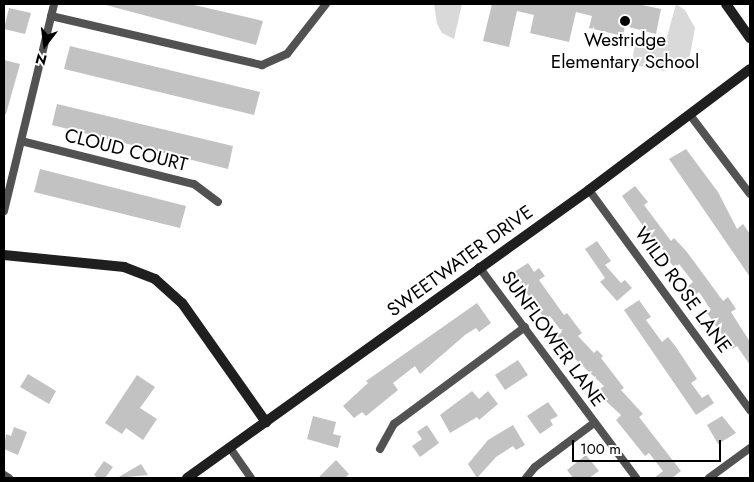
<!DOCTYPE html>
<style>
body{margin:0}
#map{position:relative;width:754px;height:482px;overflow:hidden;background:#fff;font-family:Jost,sans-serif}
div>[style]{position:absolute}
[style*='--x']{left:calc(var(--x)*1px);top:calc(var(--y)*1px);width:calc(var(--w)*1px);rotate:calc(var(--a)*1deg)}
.green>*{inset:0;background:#d9d9d9}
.building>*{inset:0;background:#c2c2c2}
.street>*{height:8px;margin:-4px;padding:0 4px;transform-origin:4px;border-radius:4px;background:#525252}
.secondary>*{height:10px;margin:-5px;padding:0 5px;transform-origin:5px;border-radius:5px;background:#1f1f1f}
.dots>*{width:14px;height:14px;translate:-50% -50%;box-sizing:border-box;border:2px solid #fff;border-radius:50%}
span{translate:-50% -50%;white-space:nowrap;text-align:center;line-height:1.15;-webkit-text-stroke:4px #fff;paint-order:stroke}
.poi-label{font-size:19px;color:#000}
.street-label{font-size:19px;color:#000}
.frame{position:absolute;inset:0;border:5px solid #000;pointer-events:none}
.north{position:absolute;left:20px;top:20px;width:50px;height:50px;-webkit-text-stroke:4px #fff;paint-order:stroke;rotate:195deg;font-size:14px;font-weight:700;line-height:20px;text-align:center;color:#000}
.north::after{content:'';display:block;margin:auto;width:18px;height:22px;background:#000;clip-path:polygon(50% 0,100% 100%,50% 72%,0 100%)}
.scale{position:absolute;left:572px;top:440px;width:149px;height:22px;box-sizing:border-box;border:2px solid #000;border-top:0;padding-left:6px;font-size:15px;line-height:18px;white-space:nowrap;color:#000;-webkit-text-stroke:4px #fff;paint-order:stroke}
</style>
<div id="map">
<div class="green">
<div style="clip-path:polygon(434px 4px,462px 4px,454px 39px,442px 33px,437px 24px)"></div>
<div style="clip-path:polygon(676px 4px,685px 10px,695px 28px,690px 55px,682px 64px,664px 71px,635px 65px,633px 54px,637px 39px,665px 44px)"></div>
</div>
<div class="building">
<div style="clip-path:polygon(102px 4px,190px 4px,263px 21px,256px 45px)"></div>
<div style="clip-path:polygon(492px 4px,638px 4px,661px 9px,656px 34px,625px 26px,623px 36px,589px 28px,592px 16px,576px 12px,569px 42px,530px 33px,534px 15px,517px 11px,509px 47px,483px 41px)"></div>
<div style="clip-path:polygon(9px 8px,31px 13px,25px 34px,4px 29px)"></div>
<div style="clip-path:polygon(70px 46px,260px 92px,254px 115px,64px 69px)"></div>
<div style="clip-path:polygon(4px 60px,20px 64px,6px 114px,4px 114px)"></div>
<div style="clip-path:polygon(57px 104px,233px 146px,228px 169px,52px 125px)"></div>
<div style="clip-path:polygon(686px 149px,718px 192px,737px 229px,743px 224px,750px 234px,750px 277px,669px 159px)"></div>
<div style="clip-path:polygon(40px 169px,186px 206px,180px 228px,34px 192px)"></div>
<div style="clip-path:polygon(635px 186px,648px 202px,644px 205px,671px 241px,674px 238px,687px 252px,723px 301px,728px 297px,736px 309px,731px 312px,750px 342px,750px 365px,737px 346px,732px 349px,707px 313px,711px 310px,699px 292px,694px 296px,687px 287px,693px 282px,679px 264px,675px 268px,665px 257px,668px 254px,652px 239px,622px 196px)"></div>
<div style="clip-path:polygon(597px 241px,611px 261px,605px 265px,621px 283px,625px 280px,632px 288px,617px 301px,600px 282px,605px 278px,585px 249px)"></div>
<div style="clip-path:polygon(528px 263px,534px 272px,539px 268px,545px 276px,539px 280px,564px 315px,567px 313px,582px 333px,578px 336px,594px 353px,597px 350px,603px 356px,601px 358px,624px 388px,621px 390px,643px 414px,639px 417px,681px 471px,672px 478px,654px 478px,663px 471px,649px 453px,645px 456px,616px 420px,621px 415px,596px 392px,604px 386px,572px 356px,557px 336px,562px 332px,550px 316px,545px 319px,530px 298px,514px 272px)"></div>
<div style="clip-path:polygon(639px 300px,651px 317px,646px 320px,662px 342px,668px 337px,676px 347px,697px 379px,691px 383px,702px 398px,708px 394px,714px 403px,696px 415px,624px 310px)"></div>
<div style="clip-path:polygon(477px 303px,491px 323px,479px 332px,476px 328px,465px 335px,420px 374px,415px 366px,393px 383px,398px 390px,366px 416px,362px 412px,354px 418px,343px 406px,368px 383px,366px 381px)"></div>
<div style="clip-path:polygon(518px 360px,528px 375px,505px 390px,495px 375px)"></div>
<div style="clip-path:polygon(28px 374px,56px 391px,49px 404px,20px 387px)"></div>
<div style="clip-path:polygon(137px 375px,155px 387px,140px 408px,157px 419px,143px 440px,126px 428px,122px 434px,105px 423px)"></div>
<div style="clip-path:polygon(472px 391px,479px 399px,488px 391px,498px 404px,479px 420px,477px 417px,450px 433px,440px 415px)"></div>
<div style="clip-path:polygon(548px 402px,558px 416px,550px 420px,553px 425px,540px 434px,527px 416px)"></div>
<div style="clip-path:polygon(313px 416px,336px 422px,333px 434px,341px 436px,338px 448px,307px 439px)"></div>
<div style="clip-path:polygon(722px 416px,736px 433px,718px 444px,707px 425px)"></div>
<div style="clip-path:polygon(427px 425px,439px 443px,420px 457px,412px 446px,422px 439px,417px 432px)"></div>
<div style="clip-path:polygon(513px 425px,525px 445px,516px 450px,513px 446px,496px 457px,477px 478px,468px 464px,488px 440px)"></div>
<div style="clip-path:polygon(14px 427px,27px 432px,18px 455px,4px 449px,6px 434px,11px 436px)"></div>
<div style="clip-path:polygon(586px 455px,599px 471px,589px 478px,573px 478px,567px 470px)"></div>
<div style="clip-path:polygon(336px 460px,349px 474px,345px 478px,318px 478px)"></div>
<div style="clip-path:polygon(104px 461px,113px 467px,105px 478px,98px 478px,94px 475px)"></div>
<div style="clip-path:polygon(141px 464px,148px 475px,117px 478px)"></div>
</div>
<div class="street">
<div style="--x:51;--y:16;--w:217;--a:13.1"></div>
<div style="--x:262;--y:65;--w:27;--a:-24"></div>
<div style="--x:287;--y:54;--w:63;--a:-52"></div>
<div style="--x:690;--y:115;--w:99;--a:52.8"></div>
<div style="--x:21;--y:141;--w:178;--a:14"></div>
<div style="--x:194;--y:184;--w:30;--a:37"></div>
<div style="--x:589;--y:190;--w:273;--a:53.8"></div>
<div style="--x:4;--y:211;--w:213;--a:-76.4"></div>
<div style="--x:479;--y:267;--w:263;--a:53.3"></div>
<div style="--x:230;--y:448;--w:37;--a:55"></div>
<div style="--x:380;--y:449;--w:29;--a:-61"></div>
<div style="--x:394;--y:424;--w:163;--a:-36.5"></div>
<div style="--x:4;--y:475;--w:6;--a:31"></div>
<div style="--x:526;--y:478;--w:14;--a:-51"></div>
<div style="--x:535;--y:467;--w:74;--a:-36.7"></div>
<div style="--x:709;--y:478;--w:51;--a:-36.2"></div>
</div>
<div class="secondary">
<div style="--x:726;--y:4;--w:42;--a:54.8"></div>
<div style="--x:4;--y:255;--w:121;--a:5.7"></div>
<div style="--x:124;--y:267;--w:33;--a:21"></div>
<div style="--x:155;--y:279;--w:36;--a:42"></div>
<div style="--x:182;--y:303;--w:146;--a:54.8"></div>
<div style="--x:187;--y:478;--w:495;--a:-35.6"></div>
<div style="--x:589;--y:190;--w:201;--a:-36.9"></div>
</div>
<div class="dots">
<div style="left:625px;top:21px;background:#000"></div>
</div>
<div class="poi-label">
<span style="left:625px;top:51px">Westridge<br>Elementary School</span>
</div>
<div class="street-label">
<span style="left:126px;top:150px;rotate:14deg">CLOUD COURT</span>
<span style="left:460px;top:261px;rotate:-36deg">SWEETWATER DRIVE</span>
<span style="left:683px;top:290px;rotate:54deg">WILD ROSE LANE</span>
<span style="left:553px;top:339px;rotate:54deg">SUNFLOWER LANE</span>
</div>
<div class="frame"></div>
<div class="north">N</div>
<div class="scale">100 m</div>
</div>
